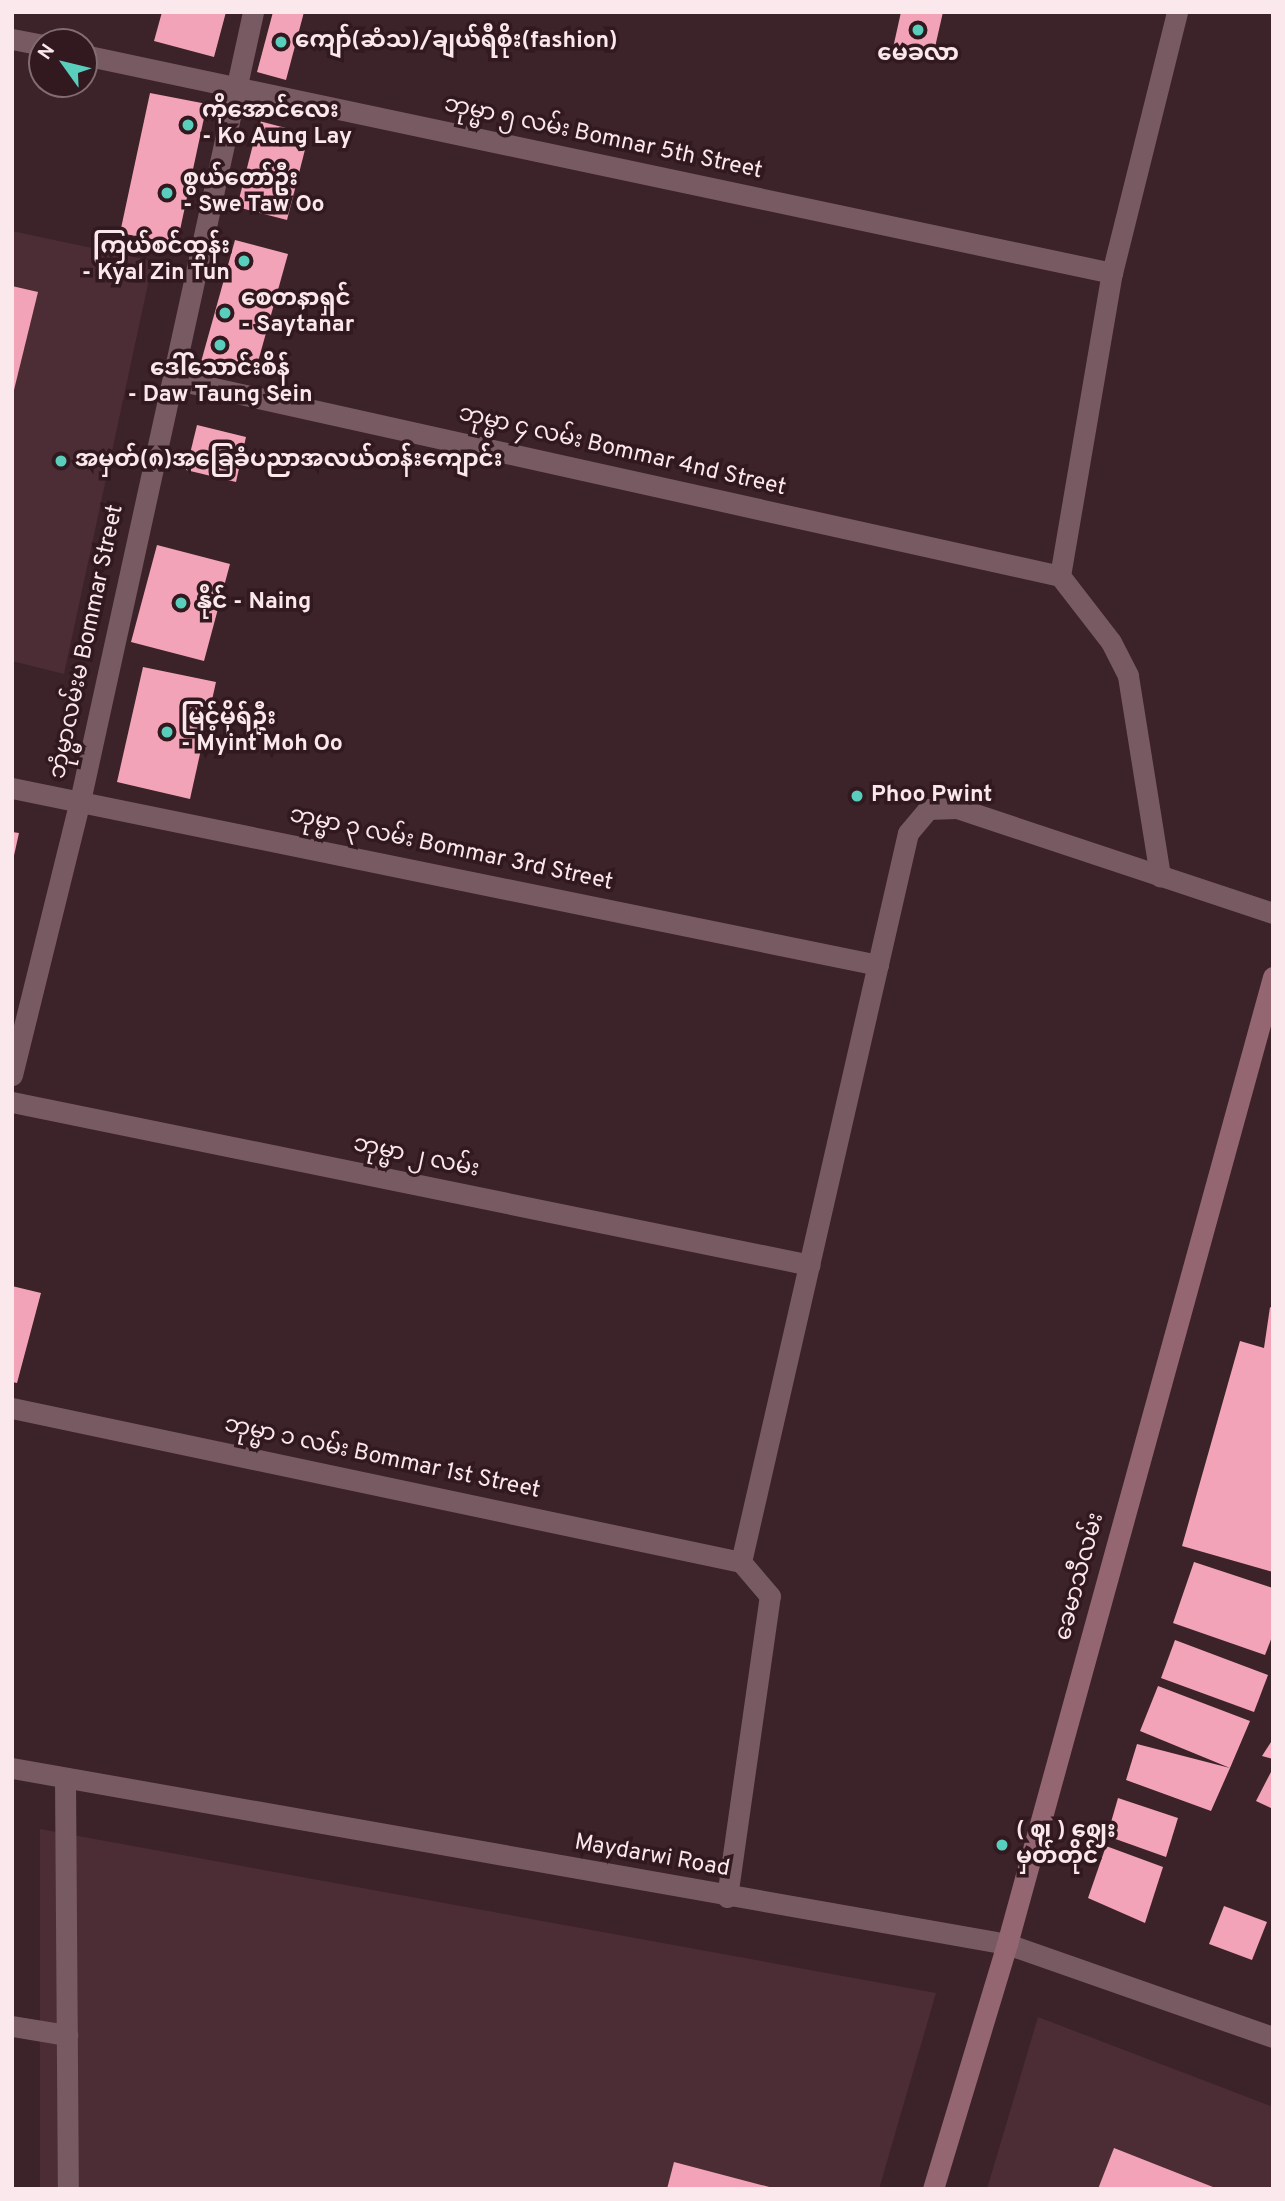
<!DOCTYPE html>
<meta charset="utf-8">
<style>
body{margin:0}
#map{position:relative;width:1285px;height:2201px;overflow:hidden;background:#3c2229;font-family:Overpass,"Noto Sans Myanmar",sans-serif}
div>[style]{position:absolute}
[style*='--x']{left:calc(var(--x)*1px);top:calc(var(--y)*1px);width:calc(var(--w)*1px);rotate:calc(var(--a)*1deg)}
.built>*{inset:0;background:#4d2d35}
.building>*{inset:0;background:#f3a3b7}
.service>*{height:21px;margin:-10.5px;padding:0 10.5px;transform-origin:10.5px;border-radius:10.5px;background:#785a62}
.minor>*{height:21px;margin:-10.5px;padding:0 10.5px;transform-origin:10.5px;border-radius:10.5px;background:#785a62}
.tertiary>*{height:21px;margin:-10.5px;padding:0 10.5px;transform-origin:10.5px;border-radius:10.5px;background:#785a62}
.secondary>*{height:21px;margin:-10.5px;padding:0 10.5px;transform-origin:10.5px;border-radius:10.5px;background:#936672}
.dots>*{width:19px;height:19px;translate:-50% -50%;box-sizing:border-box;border:4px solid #31191f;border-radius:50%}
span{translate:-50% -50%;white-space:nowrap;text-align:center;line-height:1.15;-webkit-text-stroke:7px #31191f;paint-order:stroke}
.poi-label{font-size:23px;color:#fae8ec;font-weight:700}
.left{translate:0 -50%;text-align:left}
.right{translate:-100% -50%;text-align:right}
.street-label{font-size:23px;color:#fae8ec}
.frame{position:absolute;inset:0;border:14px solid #fae8ec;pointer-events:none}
.north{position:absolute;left:28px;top:28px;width:70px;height:70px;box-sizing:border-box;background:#31191f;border:2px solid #816c71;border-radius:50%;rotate:304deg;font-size:19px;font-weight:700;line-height:28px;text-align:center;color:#fae8ec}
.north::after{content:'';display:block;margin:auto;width:24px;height:32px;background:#5acebd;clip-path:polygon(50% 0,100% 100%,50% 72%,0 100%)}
</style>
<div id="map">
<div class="built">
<div style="clip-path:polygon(12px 231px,153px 261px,64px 674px,12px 661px)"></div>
<div style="clip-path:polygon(40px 1829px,936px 1993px,879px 2189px,40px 2189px)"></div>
<div style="clip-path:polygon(1038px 2017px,1273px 2107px,1273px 2189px,987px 2189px)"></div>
</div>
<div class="building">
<div style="clip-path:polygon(162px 12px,226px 12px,214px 57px,154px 41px)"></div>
<div style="clip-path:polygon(273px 12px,304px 12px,286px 80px,257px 72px)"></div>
<div style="clip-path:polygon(901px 12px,943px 12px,933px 56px,893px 48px)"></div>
<div style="clip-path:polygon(150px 93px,207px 104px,177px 244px,120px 233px)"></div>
<div style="clip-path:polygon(259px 121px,309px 134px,287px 220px,237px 207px)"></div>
<div style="clip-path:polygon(235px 240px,288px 254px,254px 376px,201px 362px)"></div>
<div style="clip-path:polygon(12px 286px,38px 292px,13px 394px,12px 394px)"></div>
<div style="clip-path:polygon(197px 425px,246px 437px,236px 482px,186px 470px)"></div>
<div style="clip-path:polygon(157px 545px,230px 564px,204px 661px,131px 642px)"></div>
<div style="clip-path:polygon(143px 667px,216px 682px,190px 799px,117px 782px)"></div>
<div style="clip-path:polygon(12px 832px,19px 833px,13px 860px,12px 860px)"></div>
<div style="clip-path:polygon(12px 1286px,41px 1293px,17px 1383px,12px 1382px)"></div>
<div style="clip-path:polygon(1270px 1307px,1273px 1309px,1273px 1572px,1182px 1546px,1240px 1341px,1264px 1348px)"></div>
<div style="clip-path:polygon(1194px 1562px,1273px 1588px,1273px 1634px,1265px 1655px,1173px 1623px)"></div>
<div style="clip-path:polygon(1175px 1640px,1268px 1675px,1254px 1712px,1161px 1678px)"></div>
<div style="clip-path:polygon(1158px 1686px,1250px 1721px,1230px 1768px,1211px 1811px,1126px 1780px,1137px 1744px,1230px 1768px,1140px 1731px)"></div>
<div style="clip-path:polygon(1273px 1739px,1273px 1759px,1262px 1756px)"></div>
<div style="clip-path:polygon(1273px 1768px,1273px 1809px,1256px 1801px)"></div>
<div style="clip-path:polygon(1118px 1798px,1178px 1818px,1166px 1857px,1107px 1836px)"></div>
<div style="clip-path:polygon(1106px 1846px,1163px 1867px,1145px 1923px,1088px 1898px)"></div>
<div style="clip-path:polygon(1224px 1906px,1267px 1922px,1252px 1960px,1209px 1944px)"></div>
<div style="clip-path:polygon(1114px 2148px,1218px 2189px,1098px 2189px)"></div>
<div style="clip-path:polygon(674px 2162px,773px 2188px,773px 2189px,667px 2189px)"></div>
</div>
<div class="service">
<div style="--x:1060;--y:576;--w:83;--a:52.3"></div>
<div style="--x:1111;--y:642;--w:38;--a:63"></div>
<div style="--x:1128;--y:676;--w:203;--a:80.9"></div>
<div style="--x:727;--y:1897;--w:304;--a:-81.9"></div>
<div style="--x:770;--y:1596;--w:45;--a:-130.5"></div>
</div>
<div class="minor">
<div style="--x:12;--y:39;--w:31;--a:11"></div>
<div style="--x:84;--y:55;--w:1051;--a:11.97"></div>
<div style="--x:173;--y:379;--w:909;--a:12.52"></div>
<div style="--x:1060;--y:576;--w:307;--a:-80.3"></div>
<div style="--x:1112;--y:273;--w:269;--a:-76"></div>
<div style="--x:12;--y:788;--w:884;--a:11.55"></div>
<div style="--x:12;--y:1075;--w:282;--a:-76.1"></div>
<div style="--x:80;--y:801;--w:808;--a:-77.63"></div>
<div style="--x:12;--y:1102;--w:814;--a:11.54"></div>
<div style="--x:12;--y:1408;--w:745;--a:11.93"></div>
<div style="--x:741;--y:1562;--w:748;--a:-77.1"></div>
<div style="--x:908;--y:833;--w:31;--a:-50"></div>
<div style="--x:928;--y:809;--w:29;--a:-2"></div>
<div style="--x:957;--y:808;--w:333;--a:18.4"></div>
<div style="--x:65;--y:1778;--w:411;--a:89.6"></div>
<div style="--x:12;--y:2026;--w:56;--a:9.3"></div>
</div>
<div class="tertiary">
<div style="--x:12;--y:1768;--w:1010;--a:10.03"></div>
<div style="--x:1007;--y:1944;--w:282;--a:19.3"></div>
</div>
<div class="secondary">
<div style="--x:933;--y:2189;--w:256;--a:-73.2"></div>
<div style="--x:1007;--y:1944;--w:1003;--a:-74.62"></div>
</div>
<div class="dots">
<div style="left:918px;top:30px;background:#5acebd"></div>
<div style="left:281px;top:42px;background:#5acebd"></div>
<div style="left:188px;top:125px;background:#5acebd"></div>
<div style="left:167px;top:193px;background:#5acebd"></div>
<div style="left:244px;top:261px;background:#5acebd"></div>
<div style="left:225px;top:313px;background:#5acebd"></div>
<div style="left:220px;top:345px;background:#5acebd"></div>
<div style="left:61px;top:461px;background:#5acebd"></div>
<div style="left:181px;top:603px;background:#5acebd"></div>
<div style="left:167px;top:732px;background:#5acebd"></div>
<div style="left:857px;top:796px;background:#5acebd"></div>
<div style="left:1002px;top:1845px;background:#5acebd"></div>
</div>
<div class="poi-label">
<span class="left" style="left:295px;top:42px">ကျော်(ဆံသ)/ချယ်ရီစိုး(fashion)</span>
<span style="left:918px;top:55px">မေခလာ</span>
<span class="left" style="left:202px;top:125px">ကိုအောင်လေး<br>- Ko Aung Lay</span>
<span class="left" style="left:183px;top:193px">စွယ်တော်ဦး<br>- Swe Taw Oo</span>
<span class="right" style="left:230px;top:261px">ကြယ်စင်ထွန်း<br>- Kyal Zin Tun</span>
<span class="left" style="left:241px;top:313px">စေတနာရှင်<br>- Saytanar</span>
<span style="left:220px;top:383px">ဒေါ်သောင်းစိန်<br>- Daw Taung Sein</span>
<span class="left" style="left:75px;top:461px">အမှတ်(၈)အခြေခံပညာအလယ်တန်းကျောင်း</span>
<span class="left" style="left:197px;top:603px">နိုင် - Naing</span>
<span class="left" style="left:181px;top:732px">မြင့်မိုရ်ဦး<br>- Myint Moh Oo</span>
<span class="left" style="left:871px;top:796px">Phoo Pwint</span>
<span class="left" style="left:1016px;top:1845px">( ဈ ) ဈေး<br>မှတ်တိုင်</span>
</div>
<div class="street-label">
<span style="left:603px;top:139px;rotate:12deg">ဘုမ္မာ ၅ လမ်း Bomnar 5th Street</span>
<span style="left:622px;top:452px;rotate:13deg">ဘုမ္မာ ၄ လမ်း Bommar 4nd Street</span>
<span style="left:88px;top:642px;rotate:-78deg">ဘုံမ္မာလမ်းမ Bommar Street</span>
<span style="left:451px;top:850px;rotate:12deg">ဘုမ္မာ ၃ လမ်း Bommar 3rd Street</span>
<span style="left:416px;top:1158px;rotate:12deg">ဘုမ္မာ ၂ လမ်း</span>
<span style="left:382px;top:1459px;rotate:12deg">ဘုမ္မာ ၁ လမ်း Bommar 1st Street</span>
<span style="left:1081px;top:1577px;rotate:-75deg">ခေမာသီလမ်း</span>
<span style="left:652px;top:1857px;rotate:10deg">Maydarwi Road</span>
</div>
<div class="frame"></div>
<div class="north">N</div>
</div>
